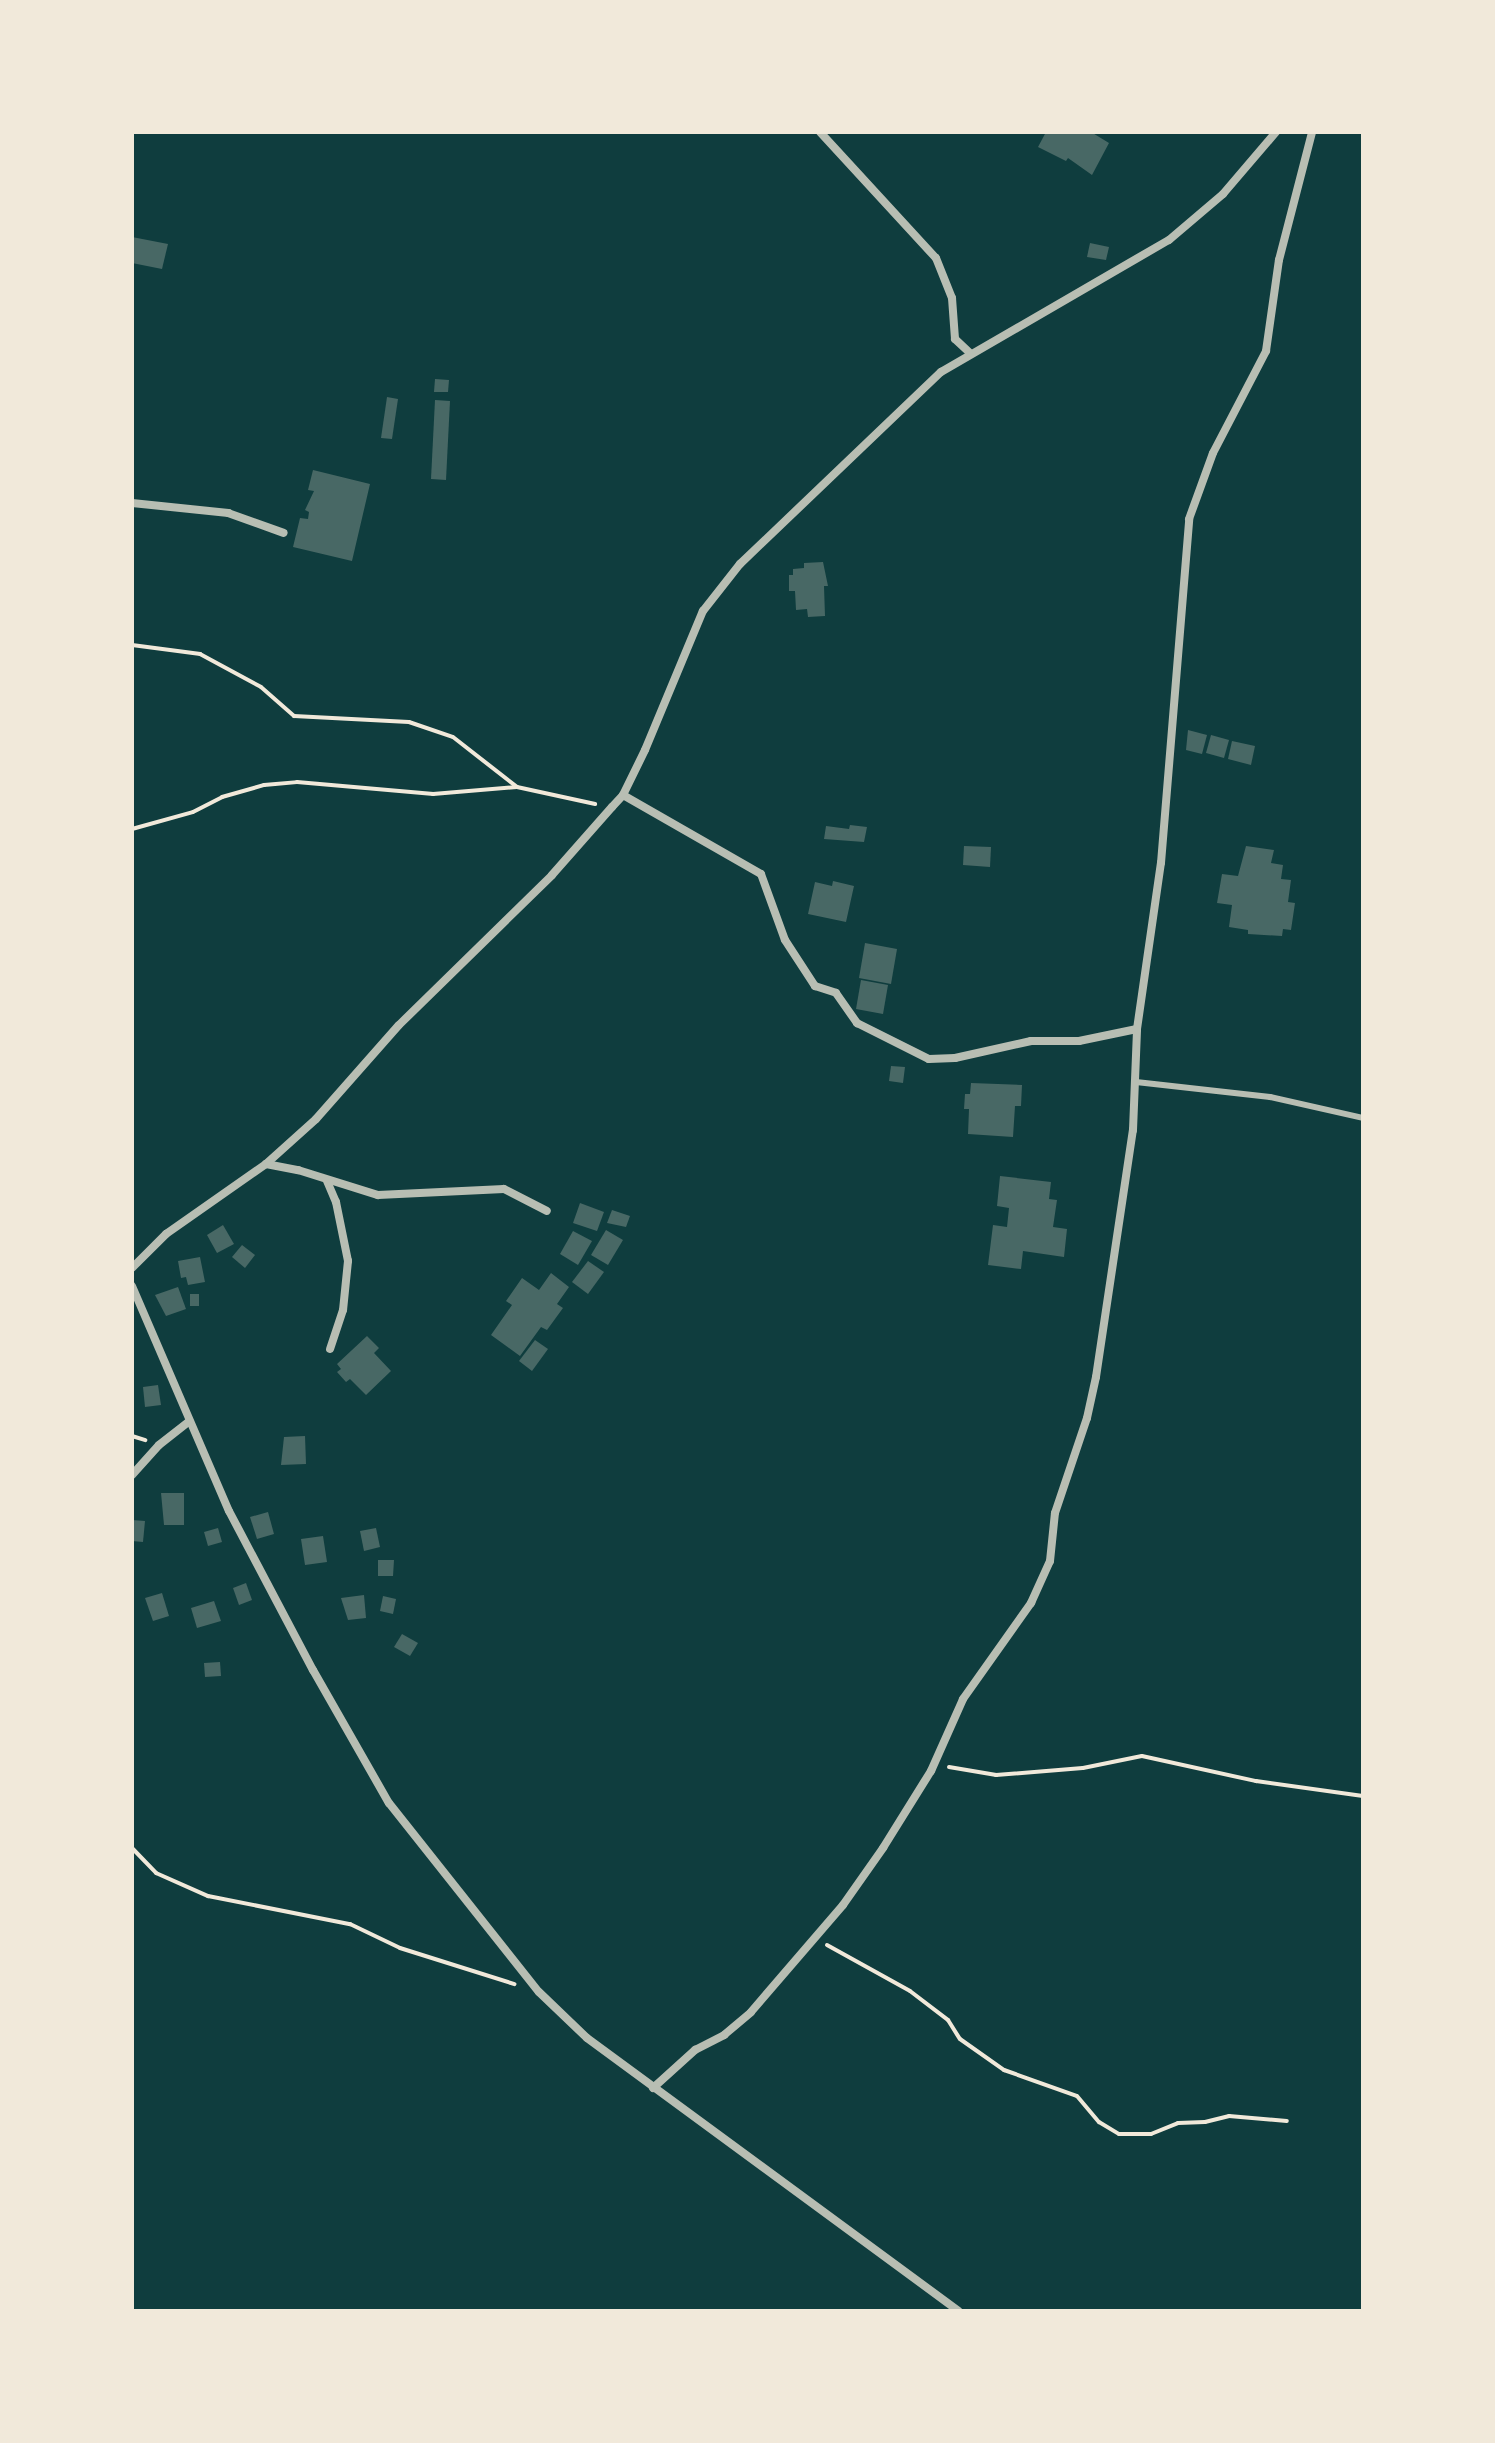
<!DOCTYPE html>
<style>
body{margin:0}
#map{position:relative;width:1495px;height:2443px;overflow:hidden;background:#0f3d3e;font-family:"Source Sans 3",sans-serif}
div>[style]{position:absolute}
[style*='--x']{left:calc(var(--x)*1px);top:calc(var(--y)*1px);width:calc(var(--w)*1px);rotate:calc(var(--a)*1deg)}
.building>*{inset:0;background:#486865}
.path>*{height:4px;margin:-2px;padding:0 2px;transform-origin:2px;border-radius:2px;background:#f1e9da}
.service>*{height:6px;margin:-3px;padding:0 3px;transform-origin:3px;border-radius:3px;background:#b8beb3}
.minor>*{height:8px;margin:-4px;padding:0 4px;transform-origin:4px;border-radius:4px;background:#b8beb3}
span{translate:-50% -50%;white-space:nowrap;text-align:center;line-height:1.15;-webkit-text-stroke:7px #f1e9da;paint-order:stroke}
.frame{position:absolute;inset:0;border:134px solid #f1e9da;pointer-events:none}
</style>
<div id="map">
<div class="building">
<div style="clip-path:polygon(1046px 132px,1091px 132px,1109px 143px,1092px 175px,1068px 158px,1066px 161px,1038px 147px)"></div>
<div style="clip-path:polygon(132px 237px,168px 244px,162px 269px,132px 263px)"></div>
<div style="clip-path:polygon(1090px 243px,1109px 247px,1106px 260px,1087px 257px)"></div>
<div style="clip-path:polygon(435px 379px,449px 380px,448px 392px,434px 392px)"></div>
<div style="clip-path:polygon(387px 397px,398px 399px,392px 439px,381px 438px)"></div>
<div style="clip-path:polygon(435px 400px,450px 401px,446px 480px,431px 479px)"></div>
<div style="clip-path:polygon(313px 470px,370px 484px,352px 561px,293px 547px,300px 518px,308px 519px,309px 512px,305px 510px,314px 491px,308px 490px)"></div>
<div style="clip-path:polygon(823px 562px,828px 586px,824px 586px,825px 616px,808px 617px,807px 609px,796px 610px,795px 591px,789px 591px,789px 575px,793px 575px,793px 569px,804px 568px,804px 563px)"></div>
<div style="clip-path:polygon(1188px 730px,1207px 735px,1202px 754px,1186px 750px)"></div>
<div style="clip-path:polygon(1211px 735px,1229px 740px,1224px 758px,1206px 753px)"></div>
<div style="clip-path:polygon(1232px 741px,1255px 746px,1251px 765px,1228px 759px)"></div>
<div style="clip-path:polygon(850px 825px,867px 827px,864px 842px,824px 839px,826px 826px,849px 829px)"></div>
<div style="clip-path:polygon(964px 846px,991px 847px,990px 867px,963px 865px)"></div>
<div style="clip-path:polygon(1246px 846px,1274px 850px,1271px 863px,1283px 865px,1281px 879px,1291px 880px,1288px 902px,1295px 903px,1291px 930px,1283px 929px,1282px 936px,1248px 934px,1248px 930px,1229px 927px,1232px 905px,1217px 903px,1222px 874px,1238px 876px)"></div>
<div style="clip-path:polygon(833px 881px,854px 886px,846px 922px,808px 914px,815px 882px,832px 886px)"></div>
<div style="clip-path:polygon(865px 943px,897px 949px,891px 984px,859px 978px)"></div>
<div style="clip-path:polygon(861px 980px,888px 985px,883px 1014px,856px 1009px)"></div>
<div style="clip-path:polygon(891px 1066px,905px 1067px,903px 1083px,889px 1081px)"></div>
<div style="clip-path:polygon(971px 1083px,1022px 1085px,1021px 1106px,1015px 1106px,1013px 1137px,968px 1134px,969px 1109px,964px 1109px,965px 1094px,970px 1094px)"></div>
<div style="clip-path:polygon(1000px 1176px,1051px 1182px,1049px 1199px,1057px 1200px,1053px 1227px,1067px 1229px,1064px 1257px,1023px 1251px,1021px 1269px,988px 1265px,993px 1225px,1007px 1227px,1009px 1208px,997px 1206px)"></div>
<div style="clip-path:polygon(580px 1203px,604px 1212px,597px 1231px,573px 1223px)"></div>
<div style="clip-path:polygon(612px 1210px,630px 1216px,626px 1227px,607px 1223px)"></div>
<div style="clip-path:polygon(223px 1225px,234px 1244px,217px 1253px,207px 1235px)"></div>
<div style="clip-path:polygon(606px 1230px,623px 1240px,608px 1265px,591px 1255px)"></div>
<div style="clip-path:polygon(573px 1231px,592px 1241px,578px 1265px,560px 1254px)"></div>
<div style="clip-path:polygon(242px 1245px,255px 1255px,245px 1268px,232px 1257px)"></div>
<div style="clip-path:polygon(200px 1257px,205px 1282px,188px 1285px,186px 1277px,181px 1278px,178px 1261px)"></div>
<div style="clip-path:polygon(588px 1261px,604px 1272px,588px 1294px,572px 1282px)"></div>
<div style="clip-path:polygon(551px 1273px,569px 1287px,557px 1304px,563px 1308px,547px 1330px,541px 1327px,520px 1356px,491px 1335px,512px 1305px,506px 1301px,522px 1278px,539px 1290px)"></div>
<div style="clip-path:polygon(178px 1287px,186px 1309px,166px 1316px,155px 1295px)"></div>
<div style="clip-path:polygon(190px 1294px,199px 1294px,199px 1306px,190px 1306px)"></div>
<div style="clip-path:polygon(367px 1336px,379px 1348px,374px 1353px,391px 1371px,366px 1395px,350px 1379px,346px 1382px,337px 1372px,341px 1369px,337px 1364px)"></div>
<div style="clip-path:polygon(535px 1340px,548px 1349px,532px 1371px,519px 1361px)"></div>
<div style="clip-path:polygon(158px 1385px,161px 1405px,145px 1407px,143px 1387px)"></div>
<div style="clip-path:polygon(305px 1436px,306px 1464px,281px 1465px,284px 1437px)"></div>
<div style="clip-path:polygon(161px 1493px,184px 1493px,184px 1525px,164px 1525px)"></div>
<div style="clip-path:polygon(268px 1512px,274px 1534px,257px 1539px,250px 1517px)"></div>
<div style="clip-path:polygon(132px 1520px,145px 1521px,143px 1542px,132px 1541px)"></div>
<div style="clip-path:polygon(218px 1528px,222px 1542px,208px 1546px,204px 1532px)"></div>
<div style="clip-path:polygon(376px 1528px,380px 1547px,364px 1551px,360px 1531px)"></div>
<div style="clip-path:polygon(323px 1536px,327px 1562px,305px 1565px,301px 1539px)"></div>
<div style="clip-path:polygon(378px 1560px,394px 1560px,393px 1576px,378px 1576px)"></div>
<div style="clip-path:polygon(246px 1583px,252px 1600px,239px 1605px,233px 1588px)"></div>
<div style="clip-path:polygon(162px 1593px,169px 1616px,153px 1621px,145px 1598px)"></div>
<div style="clip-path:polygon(364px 1595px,366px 1618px,348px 1620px,341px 1598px)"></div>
<div style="clip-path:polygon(383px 1596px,396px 1599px,393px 1614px,380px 1611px)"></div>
<div style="clip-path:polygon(214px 1601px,221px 1621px,197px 1628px,191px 1608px)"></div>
<div style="clip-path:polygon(402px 1634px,418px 1643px,410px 1656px,394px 1647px)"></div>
<div style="clip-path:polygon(220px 1662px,221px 1676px,205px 1677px,204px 1663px)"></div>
</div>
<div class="path">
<div style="--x:132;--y:645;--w:69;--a:7.5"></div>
<div style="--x:200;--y:654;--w:69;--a:28.4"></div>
<div style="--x:261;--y:687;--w:44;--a:41.3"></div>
<div style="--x:294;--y:716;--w:115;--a:3"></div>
<div style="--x:409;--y:722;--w:46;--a:18.8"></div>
<div style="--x:453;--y:737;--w:81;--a:38"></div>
<div style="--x:132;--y:829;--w:63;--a:-15.6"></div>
<div style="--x:193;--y:812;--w:33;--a:-27"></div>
<div style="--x:222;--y:797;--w:44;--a:-15.9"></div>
<div style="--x:264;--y:785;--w:33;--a:-5"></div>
<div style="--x:297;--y:782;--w:137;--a:5"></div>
<div style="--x:433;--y:794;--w:84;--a:-4.8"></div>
<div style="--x:517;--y:787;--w:80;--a:12.3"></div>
<div style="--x:132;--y:1436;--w:14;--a:17"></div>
<div style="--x:949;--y:1767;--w:48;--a:9.7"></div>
<div style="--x:996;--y:1775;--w:87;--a:-4.6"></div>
<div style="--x:1083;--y:1768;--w:60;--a:-11.5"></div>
<div style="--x:1142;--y:1756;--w:117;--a:12.4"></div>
<div style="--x:1256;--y:1781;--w:108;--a:8"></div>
<div style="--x:132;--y:1848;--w:35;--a:46"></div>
<div style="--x:156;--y:1873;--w:57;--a:23.9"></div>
<div style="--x:208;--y:1896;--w:145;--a:11.2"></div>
<div style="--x:350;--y:1924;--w:55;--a:25.6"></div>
<div style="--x:400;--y:1948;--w:120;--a:17.5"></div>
<div style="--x:827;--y:1945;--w:95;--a:29"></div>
<div style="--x:910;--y:1991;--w:48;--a:37.3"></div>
<div style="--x:948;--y:2020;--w:22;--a:58"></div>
<div style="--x:960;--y:2039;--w:54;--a:35.2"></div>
<div style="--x:1004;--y:2070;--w:77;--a:19.6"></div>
<div style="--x:1077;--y:2096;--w:34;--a:50"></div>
<div style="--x:1099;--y:2122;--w:23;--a:31"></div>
<div style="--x:1119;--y:2134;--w:32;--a:0"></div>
<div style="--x:1151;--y:2134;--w:29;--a:-22"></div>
<div style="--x:1178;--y:2123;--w:27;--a:-2"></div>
<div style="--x:1205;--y:2122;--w:25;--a:-14"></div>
<div style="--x:1229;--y:2116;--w:58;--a:4.9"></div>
</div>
<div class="service">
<div style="--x:1136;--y:1082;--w:135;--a:6.4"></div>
<div style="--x:1270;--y:1097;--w:95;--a:12.7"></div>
</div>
<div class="minor">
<div style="--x:820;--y:132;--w:171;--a:47.4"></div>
<div style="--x:936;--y:258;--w:43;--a:68.2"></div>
<div style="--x:952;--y:298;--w:41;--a:85.8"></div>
<div style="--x:955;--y:339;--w:21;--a:43"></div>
<div style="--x:132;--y:503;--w:97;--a:5.9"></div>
<div style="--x:228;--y:513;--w:59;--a:19.7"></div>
<div style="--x:623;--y:795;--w:159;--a:29.8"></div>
<div style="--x:761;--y:874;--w:70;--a:70"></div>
<div style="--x:785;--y:940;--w:55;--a:56.9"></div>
<div style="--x:815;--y:986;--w:22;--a:18"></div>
<div style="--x:836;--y:993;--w:37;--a:55"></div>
<div style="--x:857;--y:1023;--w:80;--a:26.6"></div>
<div style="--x:929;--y:1059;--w:26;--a:-2"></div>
<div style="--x:955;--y:1058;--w:78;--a:-12.6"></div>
<div style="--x:1031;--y:1041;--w:48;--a:0"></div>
<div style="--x:1079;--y:1041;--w:59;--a:-11.7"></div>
<div style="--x:266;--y:1164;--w:33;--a:11"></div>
<div style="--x:298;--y:1170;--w:84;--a:17.4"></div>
<div style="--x:378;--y:1195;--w:126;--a:-2.7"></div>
<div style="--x:504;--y:1189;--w:48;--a:27.1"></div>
<div style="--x:327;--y:1181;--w:23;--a:67"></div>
<div style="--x:336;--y:1202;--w:60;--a:78.5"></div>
<div style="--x:348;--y:1261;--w:49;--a:95.8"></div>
<div style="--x:343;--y:1310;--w:41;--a:108.4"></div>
<div style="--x:132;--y:1268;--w:48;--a:-45"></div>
<div style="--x:166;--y:1234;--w:122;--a:-35"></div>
<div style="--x:266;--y:1164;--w:67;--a:-42"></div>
<div style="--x:316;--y:1119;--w:125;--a:-48.6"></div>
<div style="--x:399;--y:1025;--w:214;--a:-44.4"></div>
<div style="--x:552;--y:875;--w:91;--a:-48.6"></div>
<div style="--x:612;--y:807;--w:16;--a:-47"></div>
<div style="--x:623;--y:795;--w:50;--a:-63.9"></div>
<div style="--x:645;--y:750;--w:151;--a:-67.4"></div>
<div style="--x:703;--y:611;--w:60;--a:-51.8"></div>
<div style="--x:740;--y:564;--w:278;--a:-43.7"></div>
<div style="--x:941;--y:372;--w:263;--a:-30.1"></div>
<div style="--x:1169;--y:240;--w:71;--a:-40.4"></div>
<div style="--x:1223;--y:194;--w:82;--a:-49.5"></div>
<div style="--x:132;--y:1286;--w:245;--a:66.7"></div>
<div style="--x:229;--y:1511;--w:180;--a:62.2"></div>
<div style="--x:313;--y:1670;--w:153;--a:60.3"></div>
<div style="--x:389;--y:1803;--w:241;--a:51.6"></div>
<div style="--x:539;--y:1992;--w:66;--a:43.8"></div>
<div style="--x:587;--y:2038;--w:461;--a:36.3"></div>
<div style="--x:132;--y:1475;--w:40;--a:-48"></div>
<div style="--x:159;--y:1445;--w:37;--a:-38"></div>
<div style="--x:653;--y:2088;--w:57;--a:-42.1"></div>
<div style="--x:695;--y:2050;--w:33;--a:-27"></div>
<div style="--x:724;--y:2035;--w:35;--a:-40"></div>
<div style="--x:751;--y:2012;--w:141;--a:-49.3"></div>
<div style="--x:843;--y:1905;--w:70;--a:-54.9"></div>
<div style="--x:883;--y:1848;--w:91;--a:-58.1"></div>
<div style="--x:931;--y:1771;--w:79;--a:-66"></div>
<div style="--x:963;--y:1699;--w:118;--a:-54.7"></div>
<div style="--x:1031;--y:1603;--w:46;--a:-65.7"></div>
<div style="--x:1050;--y:1561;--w:48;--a:-84.1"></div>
<div style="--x:1055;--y:1513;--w:100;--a:-71.4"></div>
<div style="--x:1087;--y:1418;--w:42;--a:-77.6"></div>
<div style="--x:1096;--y:1377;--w:250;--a:-81.5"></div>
<div style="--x:1133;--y:1130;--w:101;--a:-87.7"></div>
<div style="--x:1137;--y:1029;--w:168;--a:-81.8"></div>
<div style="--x:1161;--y:863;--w:345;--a:-85.3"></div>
<div style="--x:1189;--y:519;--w:70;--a:-70"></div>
<div style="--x:1213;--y:453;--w:115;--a:-62.5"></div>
<div style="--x:1266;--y:351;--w:92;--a:-81.9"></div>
<div style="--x:1279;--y:260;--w:132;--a:-75.5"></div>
</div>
<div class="frame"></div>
</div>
